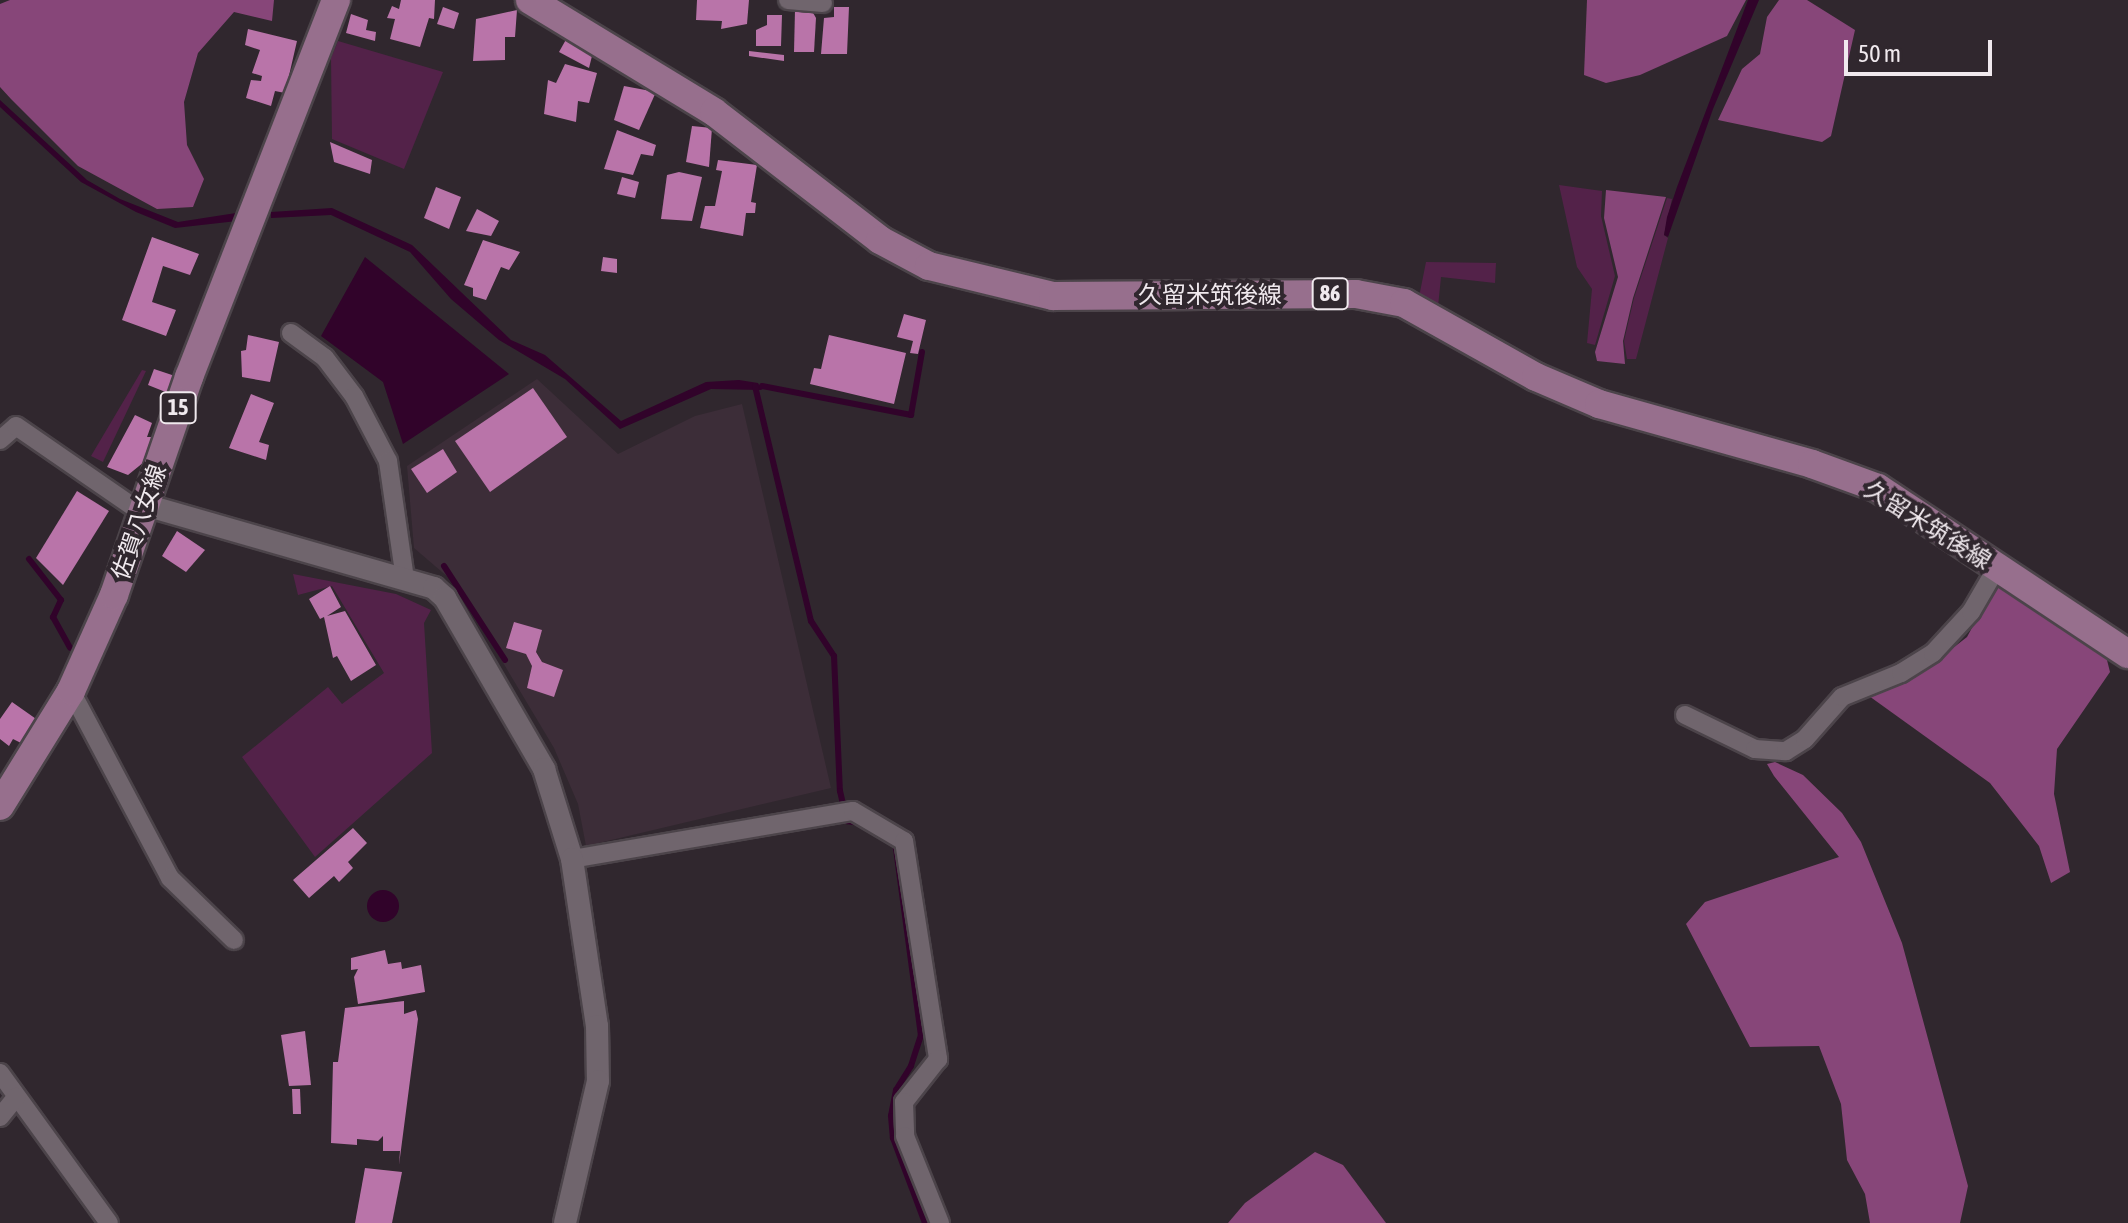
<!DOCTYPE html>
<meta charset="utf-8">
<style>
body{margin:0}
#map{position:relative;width:2128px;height:1223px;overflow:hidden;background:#30272e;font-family:"Asap Condensed","Noto Sans JP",sans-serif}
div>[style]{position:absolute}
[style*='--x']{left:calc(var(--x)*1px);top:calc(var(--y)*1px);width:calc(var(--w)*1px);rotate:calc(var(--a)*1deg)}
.built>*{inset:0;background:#3c2d38}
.green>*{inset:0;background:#532249}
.forest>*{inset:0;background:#874679}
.water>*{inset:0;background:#31032a}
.round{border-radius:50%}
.stream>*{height:6px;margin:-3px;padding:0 3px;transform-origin:3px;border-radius:3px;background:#31032a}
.building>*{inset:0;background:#b974a9}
.roads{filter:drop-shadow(2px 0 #4c444a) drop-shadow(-2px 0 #4c444a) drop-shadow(0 2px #4c444a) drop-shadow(0 -2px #4c444a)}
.minor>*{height:18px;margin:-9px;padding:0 9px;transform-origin:9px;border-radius:9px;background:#70656d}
.tertiary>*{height:22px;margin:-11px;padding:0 11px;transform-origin:11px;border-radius:11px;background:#70656d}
.primary>*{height:28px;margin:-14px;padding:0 14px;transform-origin:14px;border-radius:14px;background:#976f8d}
span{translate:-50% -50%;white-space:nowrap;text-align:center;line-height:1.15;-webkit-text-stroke:8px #30272e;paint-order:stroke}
.shield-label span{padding:2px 6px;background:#30272e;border:2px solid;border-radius:6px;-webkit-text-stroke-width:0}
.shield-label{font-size:22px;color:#f0e9ee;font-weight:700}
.street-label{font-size:24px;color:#f0e9ee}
.scale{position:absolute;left:1844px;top:40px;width:148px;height:36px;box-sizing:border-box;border:4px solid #f0e9ee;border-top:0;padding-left:10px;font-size:24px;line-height:28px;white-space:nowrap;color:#f0e9ee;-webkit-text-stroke:6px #30272e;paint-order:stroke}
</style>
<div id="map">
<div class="built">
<div style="clip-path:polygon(537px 379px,618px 454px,695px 416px,742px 404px,831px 788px,586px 846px,578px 804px,554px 748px,456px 584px,414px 548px,407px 466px)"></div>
</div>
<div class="green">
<div style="clip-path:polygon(338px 41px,443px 72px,404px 169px,332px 139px,331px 58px)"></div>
<div style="clip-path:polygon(1559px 185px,1602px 191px,1601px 216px,1615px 276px,1595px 345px,1587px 343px,1592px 289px,1577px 267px)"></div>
<div style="clip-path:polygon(1667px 198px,1672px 199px,1664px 235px,1668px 238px,1636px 359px,1627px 359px,1624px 341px,1634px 298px)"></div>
<div style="clip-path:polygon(1426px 262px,1496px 263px,1495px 283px,1441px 277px,1438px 307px,1419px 297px)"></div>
<div style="clip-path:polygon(142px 370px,146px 371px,103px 462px,91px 456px)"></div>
<div style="clip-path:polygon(293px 574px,396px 594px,431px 610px,424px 623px,432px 753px,315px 857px,242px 757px,328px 687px,342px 704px,384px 673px,332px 586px,298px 595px)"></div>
</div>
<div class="forest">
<div style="clip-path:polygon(10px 0,274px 0,272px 21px,234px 12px,198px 53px,184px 102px,187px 145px,204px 179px,193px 207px,157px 209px,78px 166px,11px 99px,0 87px,0 4px)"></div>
<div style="clip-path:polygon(1587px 0,1746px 0,1727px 36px,1640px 75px,1606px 83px,1584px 75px)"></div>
<div style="clip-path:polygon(1779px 0,1807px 0,1855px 30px,1831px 136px,1822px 142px,1718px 120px,1742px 69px,1760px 54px,1767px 17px)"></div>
<div style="clip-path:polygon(1606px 190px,1666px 197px,1633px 298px,1623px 341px,1625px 364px,1597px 361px,1595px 352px,1618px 277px,1604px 218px)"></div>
<div style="clip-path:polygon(1996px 583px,2105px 652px,2110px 672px,2057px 749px,2054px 794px,2070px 872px,2051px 883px,2039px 846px,1990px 783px,1869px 696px,1916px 677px,1967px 637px)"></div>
<div style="clip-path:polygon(1775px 762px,1803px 775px,1842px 813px,1861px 842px,1902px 943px,1968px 1186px,1960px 1223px,1870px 1223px,1865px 1194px,1847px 1160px,1841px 1104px,1819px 1046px,1750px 1047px,1686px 924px,1705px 902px,1839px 857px,1774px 776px,1767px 764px)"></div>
<div style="clip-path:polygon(1315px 1152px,1343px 1165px,1386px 1223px,1228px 1223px,1245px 1203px)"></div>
</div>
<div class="water">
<div style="clip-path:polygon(1748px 0,1759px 0,1713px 109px,1668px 237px,1664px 235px,1667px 217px,1677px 187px)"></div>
<div style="clip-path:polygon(0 100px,87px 180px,120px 199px,178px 222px,236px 213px,237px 221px,175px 228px,136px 212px,81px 182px,0 107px)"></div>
<div style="clip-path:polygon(332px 208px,412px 245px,511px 340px,545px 355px,621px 421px,706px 382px,739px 380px,758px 383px,762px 390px,711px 389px,620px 429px,565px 379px,499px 340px,451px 299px,410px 252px,331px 215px,271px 218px,271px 212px)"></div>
<div style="clip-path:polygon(365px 257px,509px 374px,403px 444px,383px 382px,321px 336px)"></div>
<div class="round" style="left:367px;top:890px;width:32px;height:32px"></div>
</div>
<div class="stream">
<div style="--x:755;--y:386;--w:242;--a:76.6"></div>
<div style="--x:811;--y:621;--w:42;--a:56.7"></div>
<div style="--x:834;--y:656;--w:135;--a:87.5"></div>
<div style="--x:840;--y:791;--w:31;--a:77"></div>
<div style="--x:847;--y:821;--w:13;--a:9"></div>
<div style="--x:762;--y:386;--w:152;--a:11"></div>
<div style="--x:911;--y:415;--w:64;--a:-80.1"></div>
<div style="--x:29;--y:559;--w:52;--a:52"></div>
<div style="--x:61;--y:600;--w:19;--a:115"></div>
<div style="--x:53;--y:617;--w:35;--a:61"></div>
<div style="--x:444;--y:566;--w:112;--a:57"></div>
<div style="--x:895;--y:841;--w:196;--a:82.4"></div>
<div style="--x:921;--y:1035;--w:33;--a:108"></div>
<div style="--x:911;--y:1066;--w:28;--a:122"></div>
<div style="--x:896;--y:1090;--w:26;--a:101"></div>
<div style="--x:891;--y:1116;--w:22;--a:85"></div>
<div style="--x:893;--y:1138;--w:91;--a:69.4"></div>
</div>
<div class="building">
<div style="clip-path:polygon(401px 0,435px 0,434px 19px,429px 18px,420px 47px,390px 39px,395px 19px,387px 18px,392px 6px,399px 9px)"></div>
<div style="clip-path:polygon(697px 0,749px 0,747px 24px,721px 29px,722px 21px,696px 20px)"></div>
<div style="clip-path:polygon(443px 7px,459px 13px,454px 29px,437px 24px)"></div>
<div style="clip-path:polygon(834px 7px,849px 7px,847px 54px,821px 54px,824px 18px,834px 17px)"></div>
<div style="clip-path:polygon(517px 10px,515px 37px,505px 37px,505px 60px,473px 61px,476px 19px)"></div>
<div style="clip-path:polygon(795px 10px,812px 11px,816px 18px,814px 52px,794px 52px)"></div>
<div style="clip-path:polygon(351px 14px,368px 20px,366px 30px,376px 32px,375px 41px,346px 33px)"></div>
<div style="clip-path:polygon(767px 15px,782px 15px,781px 46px,756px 46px,756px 30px,767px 25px)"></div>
<div style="clip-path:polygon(248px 29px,297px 41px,285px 93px,275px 91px,271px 106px,246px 98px,251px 80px,261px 81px,262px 76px,252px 73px,260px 50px,245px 45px)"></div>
<div style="clip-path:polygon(568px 36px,593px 52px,589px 68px,559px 52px)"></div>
<div style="clip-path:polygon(749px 51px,784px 55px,784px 61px,749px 56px)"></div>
<div style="clip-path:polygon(565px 64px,597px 73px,589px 103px,578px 101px,576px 122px,544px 114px,548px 80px,556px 83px)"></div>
<div style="clip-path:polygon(624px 86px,656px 92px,639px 130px,614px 120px)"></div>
<div style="clip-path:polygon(692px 126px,712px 128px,709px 167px,686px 162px)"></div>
<div style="clip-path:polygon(617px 130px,656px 145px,653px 156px,641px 154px,633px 175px,604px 169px)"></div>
<div style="clip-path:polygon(330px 142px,372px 160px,370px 174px,334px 162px)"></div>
<div style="clip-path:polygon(718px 160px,757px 165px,751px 202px,756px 203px,755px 213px,746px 213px,743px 236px,700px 228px,705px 206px,715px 206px,722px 171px,716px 170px)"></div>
<div style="clip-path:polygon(679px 172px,702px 177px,692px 221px,661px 219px,667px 175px)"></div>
<div style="clip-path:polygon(622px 177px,639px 182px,635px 198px,617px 194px)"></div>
<div style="clip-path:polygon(436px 187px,461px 197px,449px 229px,424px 218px)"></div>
<div style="clip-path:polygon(477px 209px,499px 221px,491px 236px,466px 231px)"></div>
<div style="clip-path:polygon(152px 237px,199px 254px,190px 275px,163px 266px,152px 302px,176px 310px,166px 336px,122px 320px)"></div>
<div style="clip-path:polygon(483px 240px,520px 252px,509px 270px,501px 267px,486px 300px,473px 296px,473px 288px,464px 285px)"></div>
<div style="clip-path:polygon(603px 257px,617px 259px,617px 273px,601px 271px)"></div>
<div style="clip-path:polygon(904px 314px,926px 320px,918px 354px,910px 353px,913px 341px,897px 337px)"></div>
<div style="clip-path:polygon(248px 335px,279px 342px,270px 382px,242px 377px,241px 351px,246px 350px)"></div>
<div style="clip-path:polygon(829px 335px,906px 353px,894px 404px,810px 384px,814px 368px,821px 369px)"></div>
<div style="clip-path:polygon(154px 369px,175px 376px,168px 393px,148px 385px)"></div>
<div style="clip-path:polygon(533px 388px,567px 437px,490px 492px,455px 441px)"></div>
<div style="clip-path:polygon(251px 394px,274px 403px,259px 442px,269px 445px,266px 460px,229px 448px)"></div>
<div style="clip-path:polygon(135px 415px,152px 423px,147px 437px,153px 437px,144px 462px,128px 475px,107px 467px)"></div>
<div style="clip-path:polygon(443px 449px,457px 472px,427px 493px,411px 469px)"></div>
<div style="clip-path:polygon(77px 491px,109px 511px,63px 585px,36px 558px)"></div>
<div style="clip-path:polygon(177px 531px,205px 550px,186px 572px,162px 556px)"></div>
<div style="clip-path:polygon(330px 586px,341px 607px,327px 616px,345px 611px,376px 665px,351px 681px,337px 656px,333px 658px,324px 617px,320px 619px,309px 599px)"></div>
<div style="clip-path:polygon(514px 622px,542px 630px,536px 652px,542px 662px,563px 670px,554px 697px,527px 688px,532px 666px,526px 654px,506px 648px)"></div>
<div style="clip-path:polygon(12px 702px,39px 721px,21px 743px,13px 739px,9px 746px,0 739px,0 719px)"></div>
<div style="clip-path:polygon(353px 828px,367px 843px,348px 862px,353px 868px,339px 882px,334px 876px,309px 898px,293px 880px)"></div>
<div style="clip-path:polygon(385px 950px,388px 964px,401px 962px,402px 969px,421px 965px,425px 992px,358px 1004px,354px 977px,358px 969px,351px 970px,351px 958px)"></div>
<div style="clip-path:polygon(404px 1001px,404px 1014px,416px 1010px,418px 1019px,399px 1165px,400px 1151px,383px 1151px,383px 1136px,378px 1141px,357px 1139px,357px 1145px,331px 1143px,333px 1062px,338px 1062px,345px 1008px)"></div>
<div style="clip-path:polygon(305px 1031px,311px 1085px,289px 1086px,281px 1035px)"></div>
<div style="clip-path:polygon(292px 1089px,300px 1089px,301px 1114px,293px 1114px)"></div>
<div style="clip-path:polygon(365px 1168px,402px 1172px,392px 1223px,355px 1223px)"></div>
</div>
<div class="roads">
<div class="minor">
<div style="--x:788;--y:0;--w:35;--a:5"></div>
<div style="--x:291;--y:333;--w:42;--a:36.3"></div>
<div style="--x:325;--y:358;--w:48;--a:52.7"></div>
<div style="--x:354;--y:396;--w:73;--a:62.4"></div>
<div style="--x:388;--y:461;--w:119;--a:81.8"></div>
<div style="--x:0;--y:440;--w:21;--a:-41"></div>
<div style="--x:16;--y:426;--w:153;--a:34.6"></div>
<div style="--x:71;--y:691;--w:212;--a:62.1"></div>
<div style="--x:170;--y:878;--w:89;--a:44.1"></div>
<div style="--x:1685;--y:715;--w:78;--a:25.9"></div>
<div style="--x:1755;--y:749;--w:31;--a:4"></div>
<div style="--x:1786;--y:751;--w:22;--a:-32"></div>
<div style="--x:1805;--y:739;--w:56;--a:-48.6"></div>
<div style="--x:1842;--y:697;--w:64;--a:-22.1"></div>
<div style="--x:1901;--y:673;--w:38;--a:-32"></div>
<div style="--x:1933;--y:653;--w:56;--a:-47.2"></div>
<div style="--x:1971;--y:612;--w:50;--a:-59.8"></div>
<div style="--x:572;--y:859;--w:285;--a:-9.7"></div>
<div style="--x:853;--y:811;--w:59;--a:30.5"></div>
<div style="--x:904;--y:841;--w:221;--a:81.1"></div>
<div style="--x:938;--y:1059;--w:55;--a:128.3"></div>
<div style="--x:904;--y:1102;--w:34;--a:88"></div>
<div style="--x:905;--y:1136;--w:94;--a:68.1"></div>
<div style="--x:0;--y:1073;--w:185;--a:54"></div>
<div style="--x:0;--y:1117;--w:26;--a:-51"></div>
</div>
<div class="tertiary">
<div style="--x:145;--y:505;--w:301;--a:16"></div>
<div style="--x:434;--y:588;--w:15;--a:42"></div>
<div style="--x:445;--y:598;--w:198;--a:59.9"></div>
<div style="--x:544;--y:769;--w:94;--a:72.7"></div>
<div style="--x:572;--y:859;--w:169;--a:81.5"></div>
<div style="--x:597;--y:1026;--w:55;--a:89"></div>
<div style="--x:598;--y:1081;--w:146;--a:103.1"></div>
</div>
<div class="primary">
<div style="--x:530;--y:0;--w:215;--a:31.3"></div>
<div style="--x:714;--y:112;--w:210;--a:37.6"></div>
<div style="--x:880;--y:240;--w:55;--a:28"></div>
<div style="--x:929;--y:266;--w:128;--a:13.6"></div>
<div style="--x:1053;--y:296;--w:303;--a:-0.4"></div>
<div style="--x:1356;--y:294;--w:49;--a:10.6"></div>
<div style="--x:1404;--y:303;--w:151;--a:29.3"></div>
<div style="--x:1536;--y:377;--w:69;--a:23.2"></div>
<div style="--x:1599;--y:404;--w:221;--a:15.7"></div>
<div style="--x:1812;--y:464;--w:70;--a:20"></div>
<div style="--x:1878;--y:488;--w:300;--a:33.6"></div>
<div style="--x:0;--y:806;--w:135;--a:-58.3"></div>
<div style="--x:71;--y:691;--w:105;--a:-65.9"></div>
<div style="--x:114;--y:595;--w:231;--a:-71"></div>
<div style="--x:189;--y:377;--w:405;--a:-68.7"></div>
</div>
</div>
<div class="shield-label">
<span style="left:1330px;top:294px">86</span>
<span style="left:178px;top:408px">15</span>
</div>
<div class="street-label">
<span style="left:1210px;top:295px">久留米筑後線</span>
<span style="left:139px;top:522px;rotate:-71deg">佐賀八女線</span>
<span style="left:1928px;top:525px;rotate:32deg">久留米筑後線</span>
</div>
<div class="scale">50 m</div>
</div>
